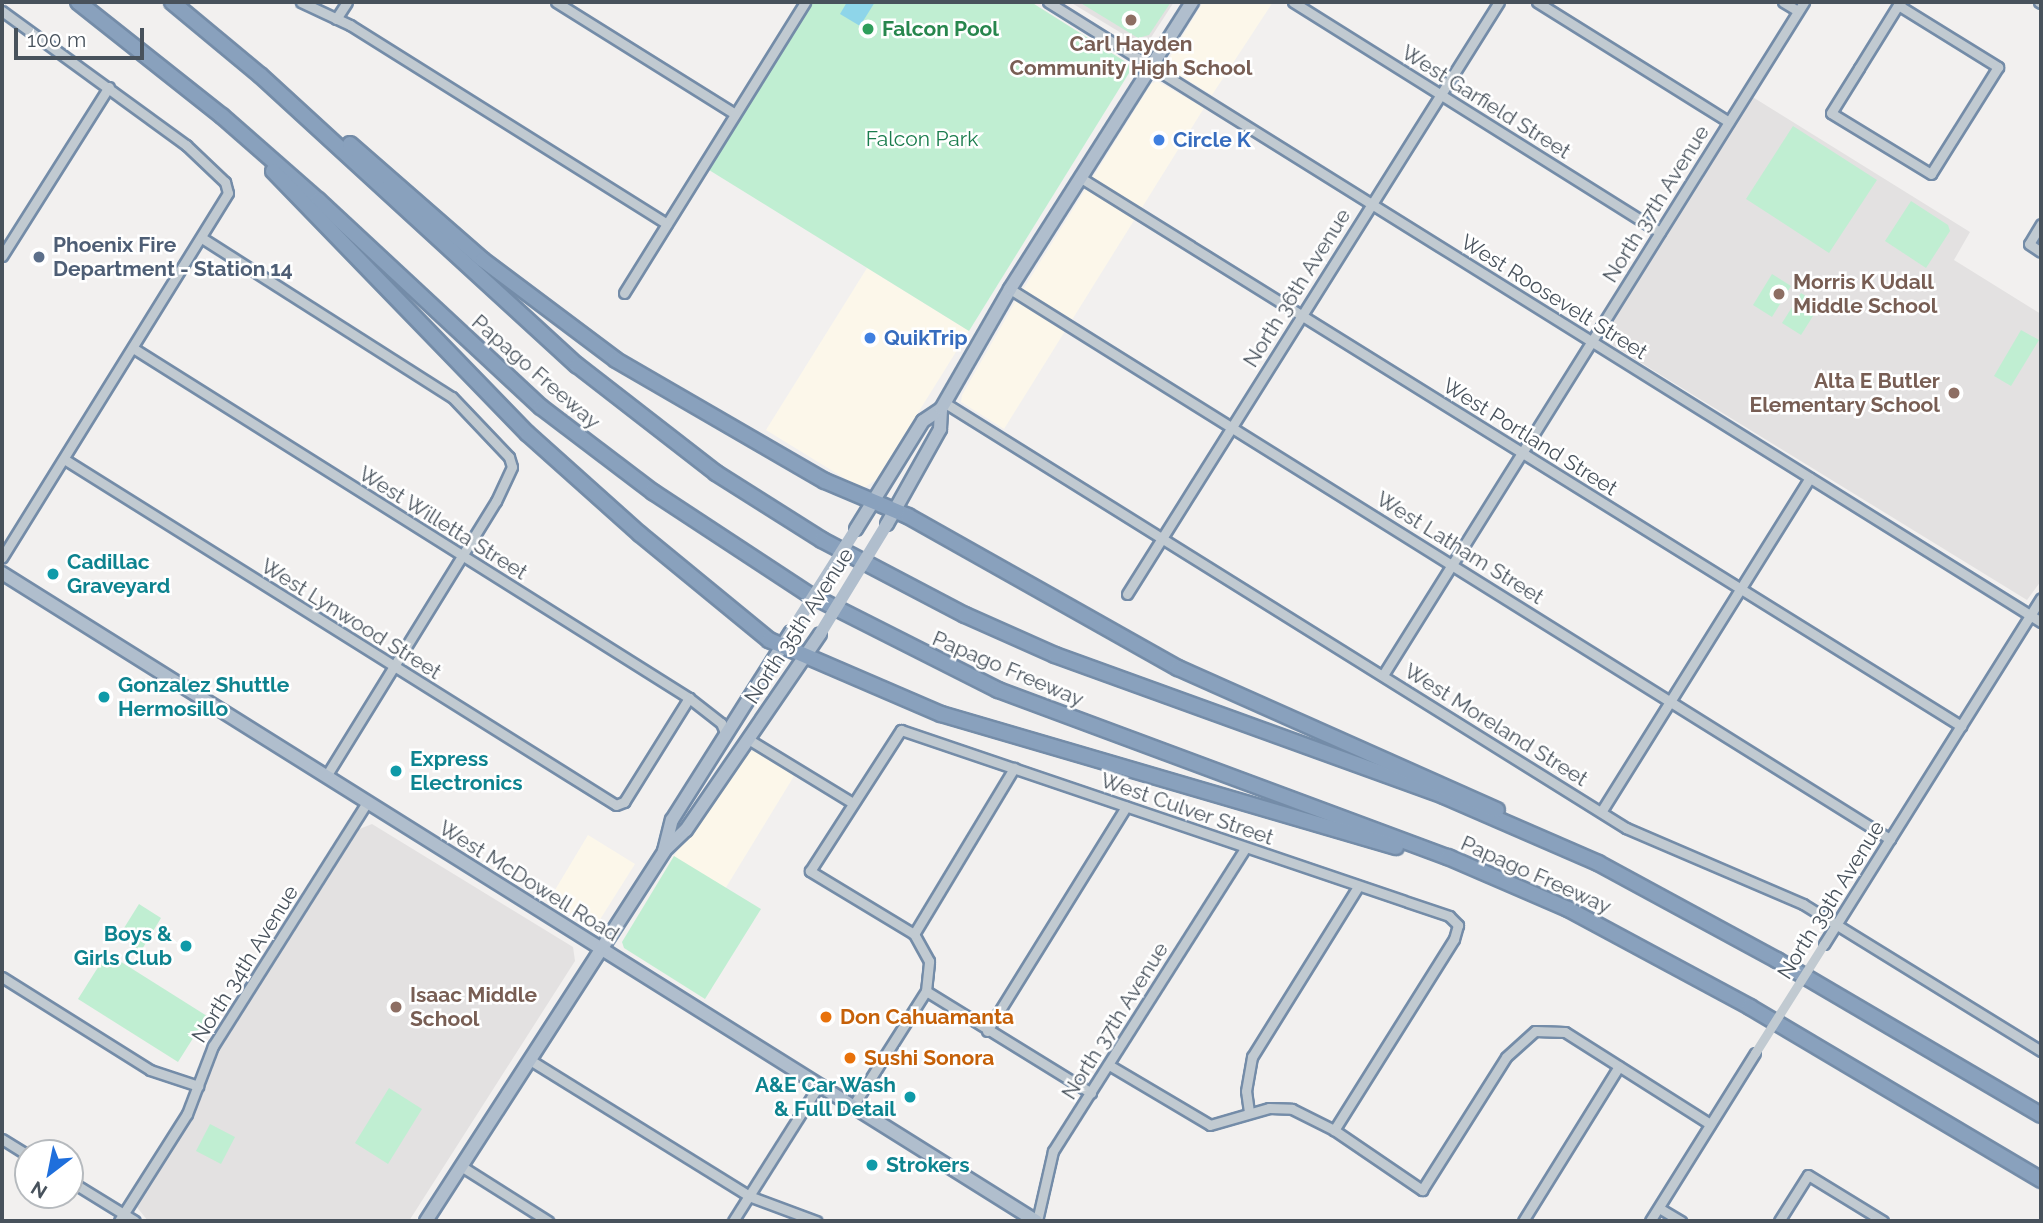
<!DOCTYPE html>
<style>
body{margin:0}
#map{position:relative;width:2043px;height:1223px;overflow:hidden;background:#f2f0ef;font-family:Raleway,sans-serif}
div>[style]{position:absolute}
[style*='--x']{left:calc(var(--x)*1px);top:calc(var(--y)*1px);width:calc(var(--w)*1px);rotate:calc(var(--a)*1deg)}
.commercial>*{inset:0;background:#fcf7ea}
.education>*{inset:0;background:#e3e1e1}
.green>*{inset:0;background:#c0eed2}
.water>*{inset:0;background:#8ed5e9}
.roads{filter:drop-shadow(2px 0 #748ca8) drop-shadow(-2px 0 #748ca8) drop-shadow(0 2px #748ca8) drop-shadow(0 -2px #748ca8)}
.minor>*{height:9px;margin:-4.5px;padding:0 4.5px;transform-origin:4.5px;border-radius:4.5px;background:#c1cad1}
.major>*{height:12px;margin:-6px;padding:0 6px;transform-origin:6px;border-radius:6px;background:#b0becd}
.highway>*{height:14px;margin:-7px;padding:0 7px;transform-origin:7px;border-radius:7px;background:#89a1bd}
.minor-bridge>*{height:9px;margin:-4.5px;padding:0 4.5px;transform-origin:4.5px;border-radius:4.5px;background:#c1cad1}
.major-bridge>*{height:12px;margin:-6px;padding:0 6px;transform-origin:6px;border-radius:6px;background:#b0becd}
.dots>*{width:19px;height:19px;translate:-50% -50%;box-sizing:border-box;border:4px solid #fff;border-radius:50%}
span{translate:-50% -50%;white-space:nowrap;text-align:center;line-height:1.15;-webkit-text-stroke:5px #fff;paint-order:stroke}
.leisure-label{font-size:21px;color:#27864d;font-weight:700}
.left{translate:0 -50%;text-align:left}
.education-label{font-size:21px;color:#785e54;font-weight:700}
.right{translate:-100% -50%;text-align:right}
.street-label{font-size:21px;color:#48525c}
.park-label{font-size:21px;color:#1a7c4d}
.shop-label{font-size:21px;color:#366cbe;font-weight:700}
.service-label{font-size:21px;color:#4e5e75;font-weight:700}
.culture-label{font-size:21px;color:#0d838f;font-weight:700}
.food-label{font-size:21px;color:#c56008;font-weight:700}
.frame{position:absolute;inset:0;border:4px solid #48525c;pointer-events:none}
.north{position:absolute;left:14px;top:1139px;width:70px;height:70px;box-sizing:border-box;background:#fff;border:2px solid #b6babe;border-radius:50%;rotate:212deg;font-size:19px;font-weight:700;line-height:28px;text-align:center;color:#48525c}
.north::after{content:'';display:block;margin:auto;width:24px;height:32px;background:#1f6fdc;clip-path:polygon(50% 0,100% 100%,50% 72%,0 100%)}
.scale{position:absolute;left:14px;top:28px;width:130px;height:32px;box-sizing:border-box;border:4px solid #48525c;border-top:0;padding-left:9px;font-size:21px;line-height:24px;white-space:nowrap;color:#48525c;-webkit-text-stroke:5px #fff;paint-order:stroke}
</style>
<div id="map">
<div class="commercial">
<div style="clip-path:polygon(1203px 2px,1273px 2px,1212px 95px,1171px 70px,1167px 62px)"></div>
<div style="clip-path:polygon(1157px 81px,1204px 108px,1004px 429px,961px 402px,962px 395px,1014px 304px,1151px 84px)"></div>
<div style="clip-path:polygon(867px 268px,969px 331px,876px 480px,862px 489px,766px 430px)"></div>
<div style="clip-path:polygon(755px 751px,794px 776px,725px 889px,674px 856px,745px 753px)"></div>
<div style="clip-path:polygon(588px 835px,635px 864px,599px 921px,590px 925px,549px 900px)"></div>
</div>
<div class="education">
<div style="clip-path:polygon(1070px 2px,1174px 2px,1148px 42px,1141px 45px)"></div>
<div style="clip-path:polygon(1751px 96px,1970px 232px,1954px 260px,2041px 314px,2041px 581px,2027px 600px,1607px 342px,1606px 328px)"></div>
<div style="clip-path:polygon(372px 824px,573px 947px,575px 961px,409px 1221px,148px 1221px,136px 1206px,193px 1115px,217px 1053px,357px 830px)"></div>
</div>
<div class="green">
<div style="clip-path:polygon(812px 2px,1031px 2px,1129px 64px,1129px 73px,969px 331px,709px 170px)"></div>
<div style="clip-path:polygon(1079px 2px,1171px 2px,1149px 35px,1138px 38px)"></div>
<div style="clip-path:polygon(1793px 126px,1877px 180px,1829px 253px,1746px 199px)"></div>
<div style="clip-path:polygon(1911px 201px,1948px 225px,1950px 231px,1926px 268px,1885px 241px)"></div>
<div style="clip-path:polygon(1772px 274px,1791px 286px,1772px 317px,1753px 305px)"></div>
<div style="clip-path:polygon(1801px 293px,1820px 305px,1801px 335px,1782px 323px)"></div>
<div style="clip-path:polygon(2021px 330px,2039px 340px,2011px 386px,1994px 376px)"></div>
<div style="clip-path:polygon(674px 856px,761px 909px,705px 999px,624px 948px,622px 942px)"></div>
<div style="clip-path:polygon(139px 904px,161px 918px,141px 951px,119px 936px)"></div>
<div style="clip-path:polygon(107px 953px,207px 1016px,178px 1062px,78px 999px)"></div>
<div style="clip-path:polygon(389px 1088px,422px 1109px,388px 1164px,355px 1143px)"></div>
<div style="clip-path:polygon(210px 1124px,235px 1137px,221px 1164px,196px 1151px)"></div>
</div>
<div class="water">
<div style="clip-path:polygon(847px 2px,875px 2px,860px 26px,840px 14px)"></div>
</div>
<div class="roads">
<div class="minor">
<div style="--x:301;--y:2;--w:54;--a:25.1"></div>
<div style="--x:350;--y:25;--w:374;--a:32.1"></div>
<div style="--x:556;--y:2;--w:211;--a:32"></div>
<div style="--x:1048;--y:2;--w:1171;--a:31.98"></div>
<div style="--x:1293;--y:2;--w:433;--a:32.1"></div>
<div style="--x:1537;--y:2;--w:226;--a:32"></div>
<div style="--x:1783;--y:2;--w:17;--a:31"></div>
<div style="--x:2039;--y:2;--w:2;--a:27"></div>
<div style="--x:1898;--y:5;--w:118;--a:31.8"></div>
<div style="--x:1998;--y:67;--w:126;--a:122.1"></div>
<div style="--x:1931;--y:174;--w:117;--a:-148.6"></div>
<div style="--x:1831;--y:113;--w:53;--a:-58.1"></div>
<div style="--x:1859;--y:68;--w:74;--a:-58.2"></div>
<div style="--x:1898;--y:5;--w:4;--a:-45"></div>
<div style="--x:2;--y:11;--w:228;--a:36.1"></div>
<div style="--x:186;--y:145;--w:54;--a:43.5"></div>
<div style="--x:225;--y:182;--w:11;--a:75"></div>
<div style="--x:228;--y:193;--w:429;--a:121.8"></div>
<div style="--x:336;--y:19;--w:20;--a:-57"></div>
<div style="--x:1081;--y:178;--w:1037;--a:31.91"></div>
<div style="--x:2041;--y:224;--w:23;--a:121"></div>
<div style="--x:2029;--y:244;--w:14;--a:34"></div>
<div style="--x:202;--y:238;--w:296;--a:32.5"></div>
<div style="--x:452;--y:397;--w:83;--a:46.5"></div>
<div style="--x:509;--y:457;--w:10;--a:73"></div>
<div style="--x:512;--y:467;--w:38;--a:115"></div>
<div style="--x:496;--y:501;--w:323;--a:121.7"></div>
<div style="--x:2;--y:256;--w:200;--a:-57.7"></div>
<div style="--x:1010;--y:289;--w:1038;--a:32.01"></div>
<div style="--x:624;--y:293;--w:343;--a:-58.1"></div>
<div style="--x:133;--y:348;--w:657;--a:32.19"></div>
<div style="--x:689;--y:698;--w:41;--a:38"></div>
<div style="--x:721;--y:723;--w:13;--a:67"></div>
<div style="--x:945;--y:403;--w:803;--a:31.97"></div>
<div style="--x:1626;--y:828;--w:193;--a:23.2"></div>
<div style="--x:1803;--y:904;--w:280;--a:31.7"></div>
<div style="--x:64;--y:459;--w:651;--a:32.08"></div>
<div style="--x:616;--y:805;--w:9;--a:-21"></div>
<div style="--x:624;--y:802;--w:123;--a:-58"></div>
<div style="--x:1127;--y:594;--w:699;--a:-57.86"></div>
<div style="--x:1383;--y:675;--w:794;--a:-57.97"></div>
<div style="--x:748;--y:739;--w:123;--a:31.4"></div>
<div style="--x:1601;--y:812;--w:394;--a:-58"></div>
<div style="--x:914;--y:934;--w:194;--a:-58.9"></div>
<div style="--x:1824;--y:944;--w:408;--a:-57.9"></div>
<div style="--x:2;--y:977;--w:175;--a:32.1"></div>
<div style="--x:150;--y:1070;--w:51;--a:18.4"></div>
<div style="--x:926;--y:991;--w:194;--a:31.7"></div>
<div style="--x:987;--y:1031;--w:264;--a:-58.2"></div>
<div style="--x:530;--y:1060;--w:258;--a:31.8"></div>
<div style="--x:749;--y:1196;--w:72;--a:20.5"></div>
<div style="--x:1109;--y:1065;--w:117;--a:30.7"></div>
<div style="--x:1210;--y:1125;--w:61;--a:-16.1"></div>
<div style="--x:1269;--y:1108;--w:23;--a:2"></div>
<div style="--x:1292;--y:1109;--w:47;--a:26.6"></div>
<div style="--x:1334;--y:1130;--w:107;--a:34.3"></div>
<div style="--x:1422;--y:1190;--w:157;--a:-57.7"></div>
<div style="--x:1506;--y:1057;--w:39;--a:-42"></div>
<div style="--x:1535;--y:1031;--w:30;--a:2"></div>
<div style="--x:1565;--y:1032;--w:172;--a:32.4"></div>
<div style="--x:853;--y:1106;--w:136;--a:-57.6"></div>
<div style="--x:926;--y:991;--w:30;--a:-84"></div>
<div style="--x:929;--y:961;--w:31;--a:-119"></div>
<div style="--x:914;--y:934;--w:122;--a:-148.8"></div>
<div style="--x:810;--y:871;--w:168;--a:-57.2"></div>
<div style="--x:901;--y:730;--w:579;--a:18.75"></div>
<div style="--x:1449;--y:916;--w:13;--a:45"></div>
<div style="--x:1458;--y:925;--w:15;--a:106"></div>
<div style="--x:1454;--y:939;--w:226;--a:122.1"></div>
<div style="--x:1249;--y:1112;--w:21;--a:-98"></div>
<div style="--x:1246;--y:1091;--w:35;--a:-80"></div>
<div style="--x:1252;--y:1057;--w:200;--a:-58.1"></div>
<div style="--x:2;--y:1139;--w:31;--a:32"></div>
<div style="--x:461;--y:1166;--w:103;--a:32.3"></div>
<div style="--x:70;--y:1181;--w:76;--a:31.6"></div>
<div style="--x:1659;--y:1208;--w:26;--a:31"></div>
<div style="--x:119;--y:1221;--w:127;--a:-57.6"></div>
<div style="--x:187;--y:1114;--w:73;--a:-69.1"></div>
<div style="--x:213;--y:1046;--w:289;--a:-57.7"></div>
<div style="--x:733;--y:1221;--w:161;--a:-57.7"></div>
<div style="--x:1037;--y:1221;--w:72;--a:-77.1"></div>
<div style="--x:1053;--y:1151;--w:359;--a:-57.6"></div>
<div style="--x:1523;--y:1221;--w:182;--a:-58.2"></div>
<div style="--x:1650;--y:1221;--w:198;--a:-58"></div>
<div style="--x:1779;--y:1221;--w:54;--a:-57.8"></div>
<div style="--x:1808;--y:1175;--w:88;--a:31.5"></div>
</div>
<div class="major">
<div style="--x:887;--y:524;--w:109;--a:-60.8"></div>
<div style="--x:940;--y:429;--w:20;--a:-87"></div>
<div style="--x:856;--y:529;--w:127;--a:-58.2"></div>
<div style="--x:923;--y:421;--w:22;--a:-34"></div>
<div style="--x:941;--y:409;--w:138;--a:-60.1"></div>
<div style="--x:1010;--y:289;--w:340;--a:-57.6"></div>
<div style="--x:2;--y:573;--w:1220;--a:32.08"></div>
<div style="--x:664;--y:851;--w:32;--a:-76"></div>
<div style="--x:672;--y:820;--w:222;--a:-57.7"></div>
<div style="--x:426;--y:1221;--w:440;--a:-57.2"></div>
<div style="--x:664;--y:851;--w:30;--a:-44"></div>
<div style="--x:686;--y:830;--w:237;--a:-55.6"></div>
</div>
<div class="highway">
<div style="--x:78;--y:2;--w:184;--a:38.4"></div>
<div style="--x:222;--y:116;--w:128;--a:41.2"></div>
<div style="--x:318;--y:200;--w:304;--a:42.9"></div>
<div style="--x:541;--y:407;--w:141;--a:37.2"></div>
<div style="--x:653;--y:492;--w:188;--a:33.3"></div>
<div style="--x:810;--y:595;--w:211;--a:26.8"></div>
<div style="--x:998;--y:690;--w:480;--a:20.4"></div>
<div style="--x:1448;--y:857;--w:131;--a:23.4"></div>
<div style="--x:1568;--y:909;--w:207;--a:28.3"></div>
<div style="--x:1750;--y:1007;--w:339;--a:30.7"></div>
<div style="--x:172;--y:2;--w:114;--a:39.7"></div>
<div style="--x:260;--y:75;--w:430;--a:42.5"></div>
<div style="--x:577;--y:365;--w:176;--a:37.8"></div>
<div style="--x:716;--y:473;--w:125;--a:32.3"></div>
<div style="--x:822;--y:540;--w:161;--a:27.7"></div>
<div style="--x:965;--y:615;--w:98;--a:24"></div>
<div style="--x:1055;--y:655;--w:414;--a:19.9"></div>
<div style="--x:1444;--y:796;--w:168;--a:23.5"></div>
<div style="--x:1598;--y:863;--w:204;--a:28.5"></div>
<div style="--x:1777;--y:960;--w:306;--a:30.4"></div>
<div style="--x:350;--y:144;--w:176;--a:41.1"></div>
<div style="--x:483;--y:260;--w:166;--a:36.9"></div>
<div style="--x:616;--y:360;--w:241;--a:30.1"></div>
<div style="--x:825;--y:481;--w:90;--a:22.9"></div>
<div style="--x:908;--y:516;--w:310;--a:29.4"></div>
<div style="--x:1178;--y:668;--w:349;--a:24"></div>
<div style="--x:273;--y:171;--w:366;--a:45.9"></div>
<div style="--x:528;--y:434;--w:150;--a:41.8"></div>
<div style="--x:640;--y:534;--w:167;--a:39.4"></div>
<div style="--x:769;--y:640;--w:187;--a:23.3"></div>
<div style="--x:941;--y:714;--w:474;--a:16.3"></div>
</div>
</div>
<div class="minor-bridge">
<div style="--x:1755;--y:1053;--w:129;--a:-57.7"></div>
</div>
<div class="major-bridge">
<div style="--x:791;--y:632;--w:122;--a:-57.7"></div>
<div style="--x:820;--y:634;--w:129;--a:-58.7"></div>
</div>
<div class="dots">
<div style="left:1131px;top:20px;background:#8d6e63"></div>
<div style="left:868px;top:29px;background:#2e9e5b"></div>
<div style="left:1159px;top:140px;background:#3f7fe0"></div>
<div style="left:39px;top:257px;background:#5c6f8a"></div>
<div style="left:1779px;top:294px;background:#8d6e63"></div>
<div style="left:870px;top:338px;background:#3f7fe0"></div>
<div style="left:1954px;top:393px;background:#8d6e63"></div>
<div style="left:53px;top:574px;background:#0f9aa8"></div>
<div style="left:104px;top:697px;background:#0f9aa8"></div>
<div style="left:396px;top:771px;background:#0f9aa8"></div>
<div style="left:186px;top:946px;background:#0f9aa8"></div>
<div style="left:396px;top:1007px;background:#8d6e63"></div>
<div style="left:826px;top:1017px;background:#e8710a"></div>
<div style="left:850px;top:1058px;background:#e8710a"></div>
<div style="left:910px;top:1097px;background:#0f9aa8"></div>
<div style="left:872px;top:1165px;background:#0f9aa8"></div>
</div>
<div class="leisure-label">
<span class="left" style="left:882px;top:29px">Falcon Pool</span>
</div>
<div class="education-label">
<span style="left:1131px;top:56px">Carl Hayden<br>Community High School</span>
<span class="left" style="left:1793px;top:294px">Morris K Udall<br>Middle School</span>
<span class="right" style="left:1940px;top:393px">Alta E Butler<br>Elementary School</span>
<span class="left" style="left:410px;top:1007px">Isaac Middle<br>School</span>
</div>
<div class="street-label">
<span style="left:1486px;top:102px;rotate:32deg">West Garfield Street</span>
<span style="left:1656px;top:204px;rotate:-58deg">North 37th Avenue</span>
<span style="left:1297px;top:288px;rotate:-58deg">North 36th Avenue</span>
<span style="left:1554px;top:297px;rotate:32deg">West Roosevelt Street</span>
<span style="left:536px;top:372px;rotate:41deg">Papago Freeway</span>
<span style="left:1530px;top:437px;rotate:32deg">West Portland Street</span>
<span style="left:443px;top:523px;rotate:32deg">West Willetta Street</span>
<span style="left:1460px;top:548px;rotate:32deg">West Latham Street</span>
<span style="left:351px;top:619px;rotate:32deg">West Lynwood Street</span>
<span style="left:799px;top:626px;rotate:-57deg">North 35th Avenue</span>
<span style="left:1008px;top:669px;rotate:23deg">Papago Freeway</span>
<span style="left:1496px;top:725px;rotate:32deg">West Moreland Street</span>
<span style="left:1187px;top:809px;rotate:19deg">West Culver Street</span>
<span style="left:1536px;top:875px;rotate:24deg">Papago Freeway</span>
<span style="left:529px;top:881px;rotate:32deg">West McDowell Road</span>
<span style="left:1831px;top:900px;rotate:-58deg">North 39th Avenue</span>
<span style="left:245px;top:964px;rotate:-58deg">North 34th Avenue</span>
<span style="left:1115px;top:1021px;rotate:-58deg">North 37th Avenue</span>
</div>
<div class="park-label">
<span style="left:922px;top:139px">Falcon Park</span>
</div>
<div class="shop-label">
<span class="left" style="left:1173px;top:140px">Circle K</span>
<span class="left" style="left:884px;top:338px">QuikTrip</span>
</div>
<div class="service-label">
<span class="left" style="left:53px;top:257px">Phoenix Fire<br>Department - Station 14</span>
</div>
<div class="culture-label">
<span class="left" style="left:67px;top:574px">Cadillac<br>Graveyard</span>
<span class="left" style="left:118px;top:697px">Gonzalez Shuttle<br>Hermosillo</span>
<span class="left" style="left:410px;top:771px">Express<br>Electronics</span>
<span class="right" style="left:172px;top:946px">Boys &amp;<br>Girls Club</span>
<span class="right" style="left:896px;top:1097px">A&amp;E Car Wash<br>&amp; Full Detail</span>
<span class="left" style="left:886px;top:1165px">Strokers</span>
</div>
<div class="food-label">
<span class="left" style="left:840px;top:1017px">Don Cahuamanta</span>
<span class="left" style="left:864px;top:1058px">Sushi Sonora</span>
</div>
<div class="frame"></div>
<div class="north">N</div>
<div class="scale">100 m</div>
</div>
